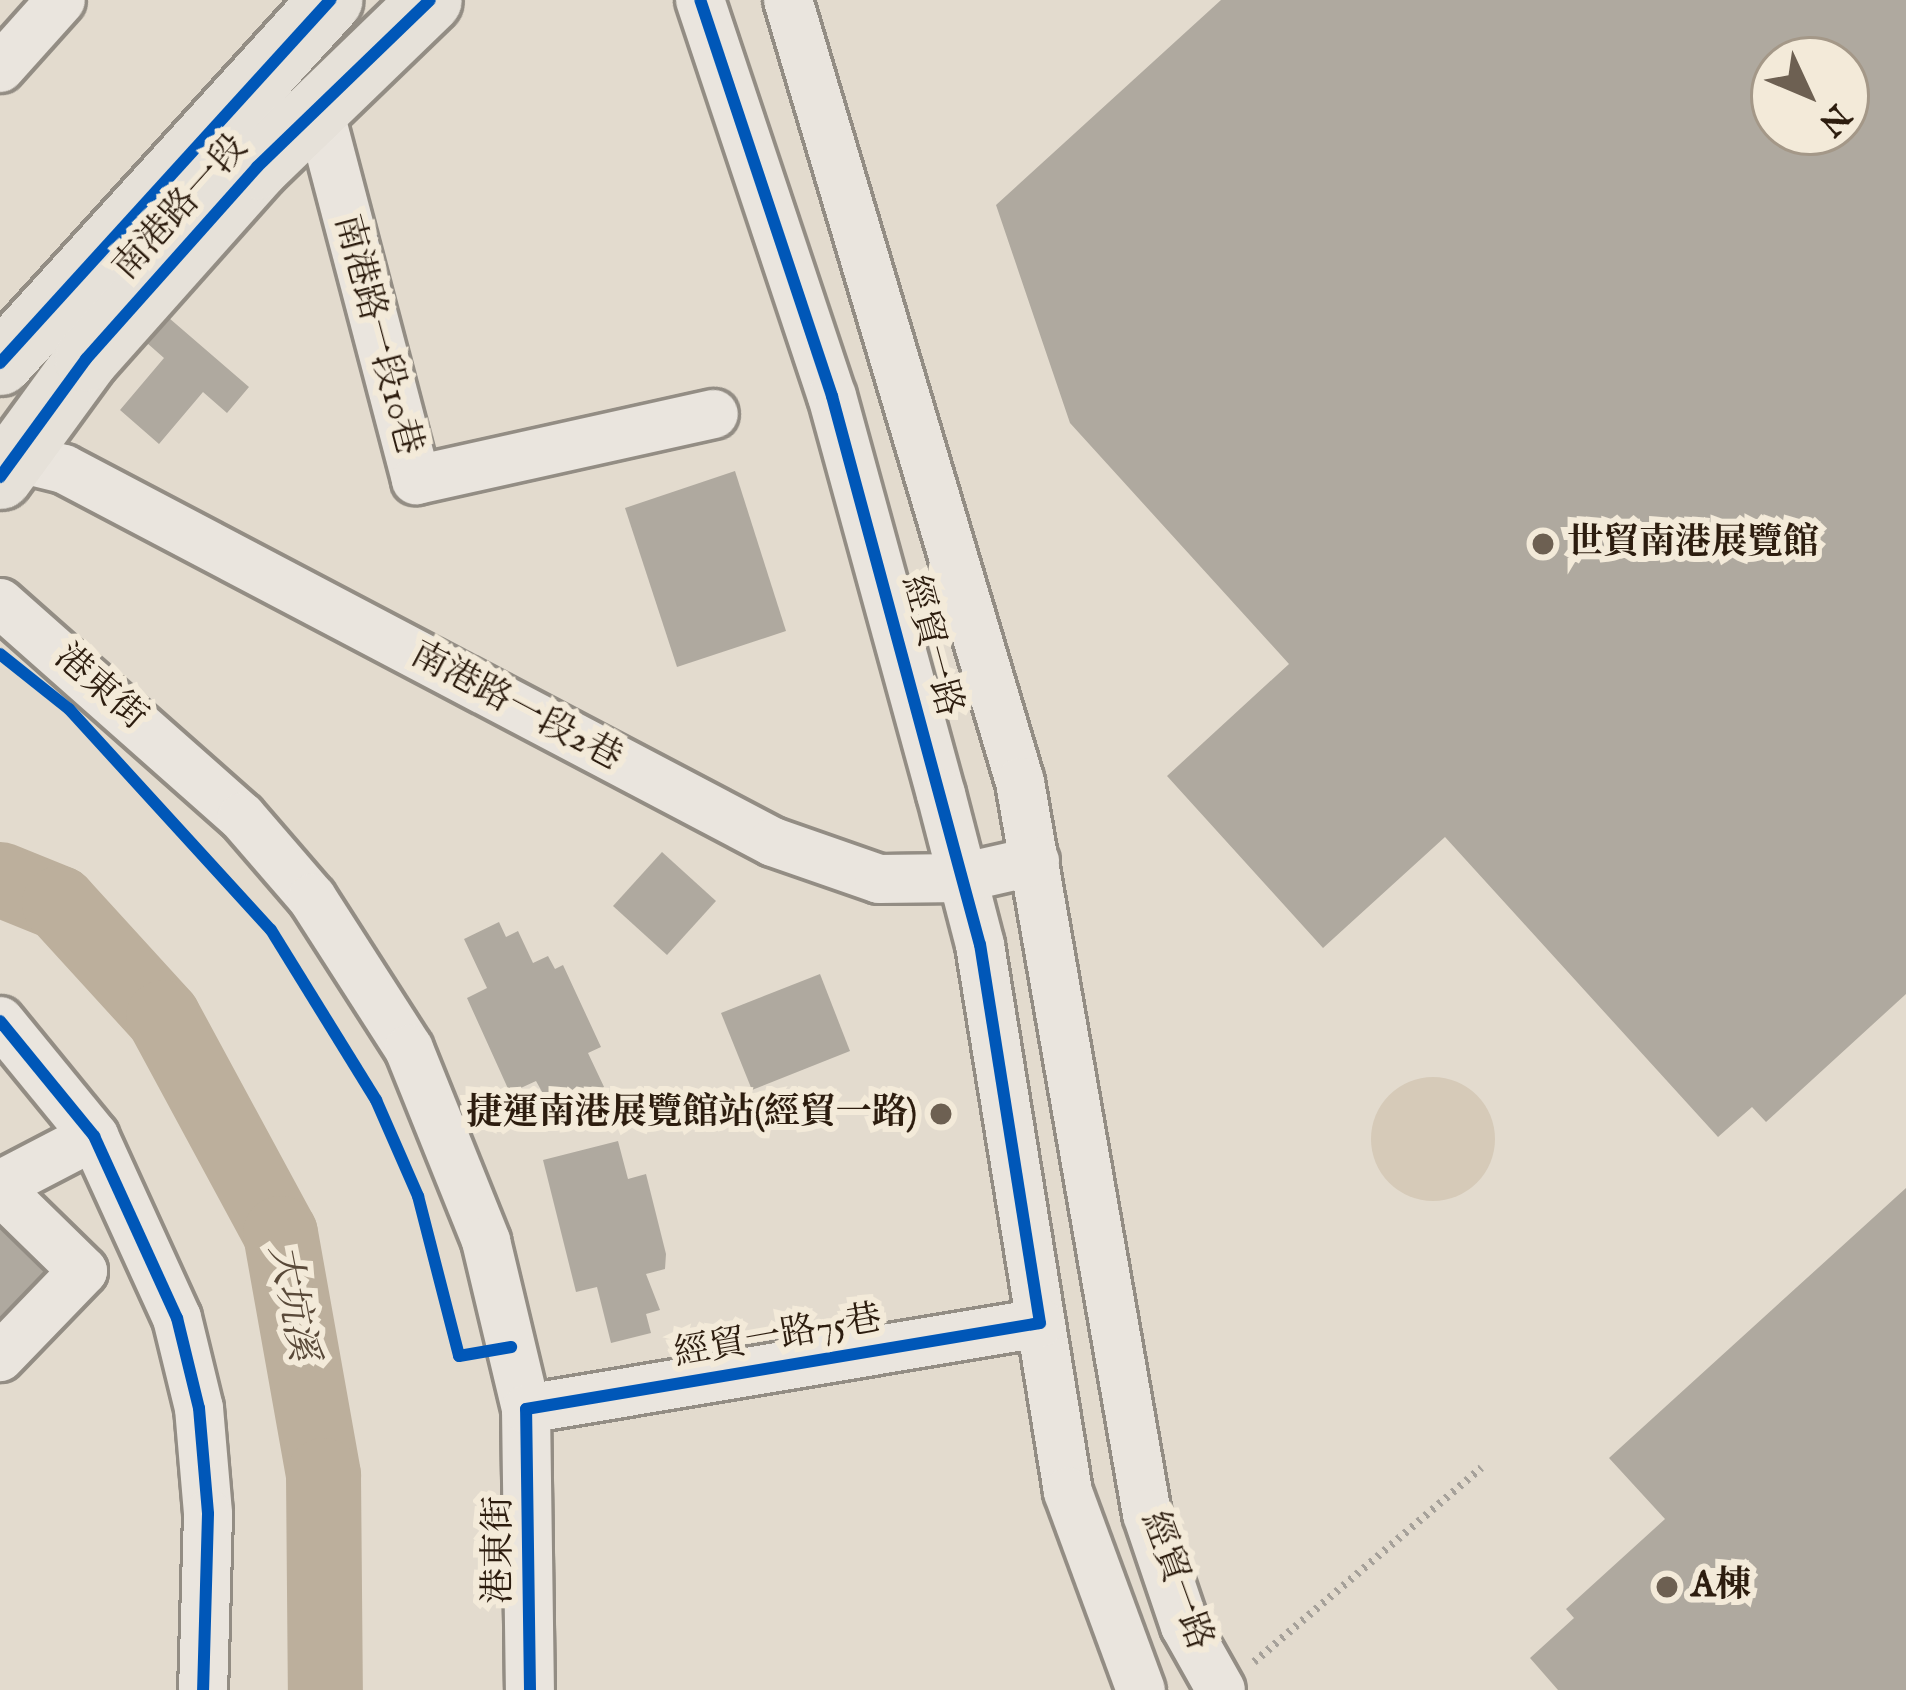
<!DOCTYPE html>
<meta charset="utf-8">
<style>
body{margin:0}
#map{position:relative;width:1906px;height:1690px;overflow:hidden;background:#e3dbce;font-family:"IM FELL English","Noto Serif TC",serif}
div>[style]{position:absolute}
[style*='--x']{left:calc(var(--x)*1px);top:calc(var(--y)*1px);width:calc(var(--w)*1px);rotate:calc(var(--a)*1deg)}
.green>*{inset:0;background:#d6cab8}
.round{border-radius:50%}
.river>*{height:75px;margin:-37.5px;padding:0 37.5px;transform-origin:37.5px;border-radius:37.5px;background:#bcaf9c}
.building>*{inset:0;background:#afa99f}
.path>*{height:8px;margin-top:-4px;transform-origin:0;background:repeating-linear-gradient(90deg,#a6a19a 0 3px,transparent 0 9px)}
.roads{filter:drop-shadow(3px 0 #938d84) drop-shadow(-3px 0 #938d84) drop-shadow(0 3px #938d84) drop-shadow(0 -3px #938d84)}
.minor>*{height:48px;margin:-24px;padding:0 24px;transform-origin:24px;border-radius:24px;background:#eae5de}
.major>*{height:63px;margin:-31.5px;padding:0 31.5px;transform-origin:31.5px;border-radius:31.5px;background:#e6e1d9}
.cycleway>*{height:12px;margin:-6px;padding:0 6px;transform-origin:6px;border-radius:6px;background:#0057b8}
.dots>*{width:33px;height:33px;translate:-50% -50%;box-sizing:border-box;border:6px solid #f3ead9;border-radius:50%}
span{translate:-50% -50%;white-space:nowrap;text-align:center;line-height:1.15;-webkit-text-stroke:12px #f3ead9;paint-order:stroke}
.street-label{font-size:36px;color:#2d1d0f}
.poi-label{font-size:36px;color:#2d1d0f;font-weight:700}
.left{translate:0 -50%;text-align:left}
.right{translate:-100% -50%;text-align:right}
.water-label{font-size:39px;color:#594939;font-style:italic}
.north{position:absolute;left:1750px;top:36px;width:120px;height:120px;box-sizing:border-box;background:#f3ead9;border:3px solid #a49888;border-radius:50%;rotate:134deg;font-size:33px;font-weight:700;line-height:48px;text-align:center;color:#2d1d0f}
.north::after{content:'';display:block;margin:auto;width:42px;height:54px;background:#6d6052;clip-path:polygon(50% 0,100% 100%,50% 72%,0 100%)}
</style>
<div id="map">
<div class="green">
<div class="round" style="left:1371px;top:1077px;width:124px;height:124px"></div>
</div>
<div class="river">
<div style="--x:0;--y:879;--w:64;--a:22.1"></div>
<div style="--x:59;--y:903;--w:154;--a:47.6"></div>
<div style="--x:163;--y:1017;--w:246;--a:61.6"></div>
<div style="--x:280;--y:1233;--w:246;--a:79.9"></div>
<div style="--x:323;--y:1475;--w:215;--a:89.5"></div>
</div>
<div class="building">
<div style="clip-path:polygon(evenodd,1221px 0,1906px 0,1906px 994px,1766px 1122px,1752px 1107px,1718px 1137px,1445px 837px,1323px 948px,1167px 776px,1289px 664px,1070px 423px,996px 205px,1221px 0,1774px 60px,1846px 60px,1846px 132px,1774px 132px,1774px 60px)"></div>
<div style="clip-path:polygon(169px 318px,249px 387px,227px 413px,203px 392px,159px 444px,120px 410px,164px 358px,147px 343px)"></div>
<div style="clip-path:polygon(735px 471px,786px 631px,677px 667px,625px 508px)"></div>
<div style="clip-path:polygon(662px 852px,716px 901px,667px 955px,613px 906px)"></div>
<div style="clip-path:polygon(499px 922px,506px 937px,518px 931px,533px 963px,548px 956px,555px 969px,563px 965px,601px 1047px,588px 1053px,605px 1089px,557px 1119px,536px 1081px,510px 1093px,467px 998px,487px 988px,464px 939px)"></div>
<div style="clip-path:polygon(820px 974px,850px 1051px,752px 1090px,721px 1013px)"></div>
<div style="clip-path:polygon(618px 1141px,628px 1179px,646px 1174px,666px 1254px,665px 1269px,646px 1274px,660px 1310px,646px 1314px,651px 1333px,611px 1343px,597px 1287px,576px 1292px,543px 1160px)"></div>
<div style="clip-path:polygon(1906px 1188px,1906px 1690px,1558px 1690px,1530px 1658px,1574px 1618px,1566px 1609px,1665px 1519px,1609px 1458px)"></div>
<div style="clip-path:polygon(0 1210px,58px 1266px,0 1326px)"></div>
</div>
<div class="path">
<div style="--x:1254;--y:1662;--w:299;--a:-40.5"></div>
</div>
<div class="roads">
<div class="minor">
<div style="--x:700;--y:0;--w:417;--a:71.6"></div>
<div style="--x:832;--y:396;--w:413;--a:74.7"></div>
<div style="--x:941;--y:794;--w:156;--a:75.5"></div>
<div style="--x:980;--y:945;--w:554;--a:80.86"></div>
<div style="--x:1068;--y:1492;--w:211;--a:69.8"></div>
<div style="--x:788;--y:0;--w:816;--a:73.48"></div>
<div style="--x:1020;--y:782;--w:743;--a:80.16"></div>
<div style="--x:1147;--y:1514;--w:118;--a:71.3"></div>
<div style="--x:1185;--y:1626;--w:73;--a:60.6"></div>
<div style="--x:0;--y:68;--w:91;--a:-48.1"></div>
<div style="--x:317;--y:102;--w:391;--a:75.3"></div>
<div style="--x:416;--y:480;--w:305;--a:-12.5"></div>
<div style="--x:15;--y:457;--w:50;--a:13.8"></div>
<div style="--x:64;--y:469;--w:801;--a:27.75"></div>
<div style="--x:773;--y:842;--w:112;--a:19.2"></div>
<div style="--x:879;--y:879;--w:82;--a:-0.7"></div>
<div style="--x:961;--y:878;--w:76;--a:-12.9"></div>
<div style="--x:0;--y:603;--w:323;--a:41.5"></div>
<div style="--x:242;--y:817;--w:107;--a:49.2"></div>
<div style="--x:312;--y:898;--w:179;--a:57.3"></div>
<div style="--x:409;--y:1049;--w:207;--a:68.1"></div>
<div style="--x:486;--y:1241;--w:173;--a:76.6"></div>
<div style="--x:526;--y:1409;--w:281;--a:89.2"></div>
<div style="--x:0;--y:1021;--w:149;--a:50.7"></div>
<div style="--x:94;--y:1136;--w:200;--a:65.5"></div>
<div style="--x:177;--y:1318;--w:93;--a:76.3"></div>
<div style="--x:199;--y:1408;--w:106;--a:85.1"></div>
<div style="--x:208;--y:1514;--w:176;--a:91.6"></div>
<div style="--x:0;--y:1185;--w:106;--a:-27.5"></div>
<div style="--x:0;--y:1190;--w:116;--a:44.3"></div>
<div style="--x:83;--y:1271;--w:120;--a:134"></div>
<div style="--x:526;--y:1409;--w:521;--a:-9.5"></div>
</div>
<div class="major">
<div style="--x:0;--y:363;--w:491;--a:-47.7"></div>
<div style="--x:0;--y:477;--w:146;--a:-53.9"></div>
<div style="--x:86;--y:359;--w:257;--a:-48.3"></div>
<div style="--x:257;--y:167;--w:240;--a:-44"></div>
</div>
</div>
<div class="cycleway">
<div style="--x:0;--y:363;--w:491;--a:-47.7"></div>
<div style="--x:0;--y:477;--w:146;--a:-53.9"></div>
<div style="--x:86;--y:359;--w:257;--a:-48.3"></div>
<div style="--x:257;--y:167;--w:240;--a:-44"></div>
<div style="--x:0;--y:654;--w:88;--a:38.6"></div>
<div style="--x:69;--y:709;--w:299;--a:47.6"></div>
<div style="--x:271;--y:930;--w:200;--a:58.3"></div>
<div style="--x:376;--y:1100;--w:105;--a:66.4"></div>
<div style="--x:418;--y:1196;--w:165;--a:75.6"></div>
<div style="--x:459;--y:1356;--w:53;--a:-9.8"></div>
<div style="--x:0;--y:1021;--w:149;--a:50.7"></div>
<div style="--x:94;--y:1136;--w:200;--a:65.5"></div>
<div style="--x:177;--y:1318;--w:93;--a:76.3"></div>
<div style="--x:199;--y:1408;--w:106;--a:85.1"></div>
<div style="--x:208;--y:1514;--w:176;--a:91.6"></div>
<div style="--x:530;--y:1690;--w:281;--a:-90.8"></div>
<div style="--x:526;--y:1409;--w:521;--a:-9.5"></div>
<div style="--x:1040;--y:1323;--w:383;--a:-99"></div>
<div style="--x:980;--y:945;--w:569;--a:-105.09"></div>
<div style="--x:832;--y:396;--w:417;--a:-108.4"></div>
</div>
<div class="dots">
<div style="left:1543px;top:544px;background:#6d6052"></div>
<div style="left:941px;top:1114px;background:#6d6052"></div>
<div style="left:1667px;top:1587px;background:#6d6052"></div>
</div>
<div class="street-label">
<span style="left:181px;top:208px;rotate:-48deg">南港路一段</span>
<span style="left:377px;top:335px;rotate:75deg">南港路一段10巷</span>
<span style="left:931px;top:646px;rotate:75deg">經貿一路</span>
<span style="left:100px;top:688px;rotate:41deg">港東街</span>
<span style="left:516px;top:707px;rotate:28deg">南港路一段2巷</span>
<span style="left:778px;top:1337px;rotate:-10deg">經貿一路75巷</span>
<span style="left:500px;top:1550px;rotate:-90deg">港東街</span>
<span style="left:1176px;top:1581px;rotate:70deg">經貿一路</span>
</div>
<div class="poi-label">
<span class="left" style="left:1567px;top:544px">世貿南港展覽館</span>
<span class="right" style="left:917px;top:1114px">捷運南港展覽館站(經貿一路)</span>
<span class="left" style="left:1691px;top:1587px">A棟</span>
</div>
<div class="water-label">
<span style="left:291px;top:1303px;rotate:79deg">大坑溪</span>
</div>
<div class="north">N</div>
</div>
